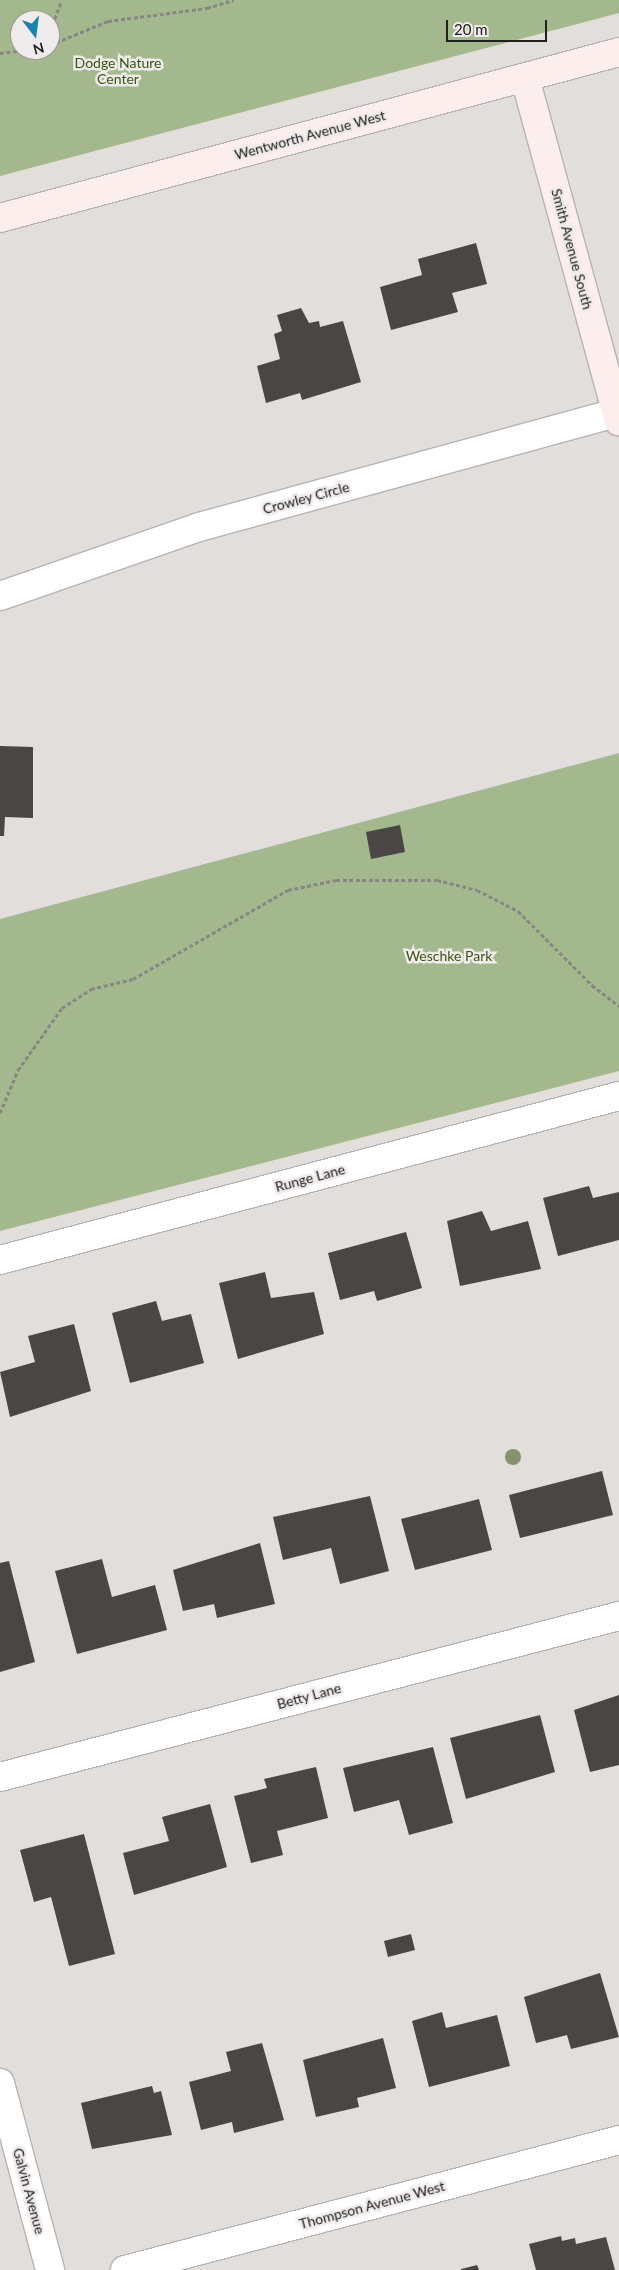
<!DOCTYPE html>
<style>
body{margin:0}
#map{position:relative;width:619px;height:2270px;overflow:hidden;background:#e2dedc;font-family:Lato,sans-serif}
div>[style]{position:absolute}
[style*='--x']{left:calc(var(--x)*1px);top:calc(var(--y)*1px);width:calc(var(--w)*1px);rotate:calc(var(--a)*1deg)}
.green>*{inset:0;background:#a3b88d}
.building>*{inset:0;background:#494645}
.path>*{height:3px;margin-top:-1.5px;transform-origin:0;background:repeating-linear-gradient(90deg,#888684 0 4px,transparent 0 6.5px)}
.roads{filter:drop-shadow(1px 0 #b7b3b1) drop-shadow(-1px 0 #b7b3b1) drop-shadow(0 1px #b7b3b1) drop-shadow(0 -1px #b7b3b1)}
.street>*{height:28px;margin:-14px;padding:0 14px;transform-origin:14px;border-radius:14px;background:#fff}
.secondary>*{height:28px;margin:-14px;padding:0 14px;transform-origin:14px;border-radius:14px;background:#fbeeed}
.trees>*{width:16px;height:16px;margin:-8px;border-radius:50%;background:#85926d}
span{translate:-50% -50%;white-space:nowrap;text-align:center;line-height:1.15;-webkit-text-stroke:5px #efebea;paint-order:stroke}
.park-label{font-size:14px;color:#395312}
.street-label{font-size:14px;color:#21201f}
.north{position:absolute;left:10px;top:10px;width:50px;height:50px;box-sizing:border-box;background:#efebea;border:1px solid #9d9a99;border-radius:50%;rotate:165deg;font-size:14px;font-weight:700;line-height:20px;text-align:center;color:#21201f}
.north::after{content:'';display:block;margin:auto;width:18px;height:22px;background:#1384ab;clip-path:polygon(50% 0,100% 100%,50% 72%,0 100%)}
.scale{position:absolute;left:446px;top:20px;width:101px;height:22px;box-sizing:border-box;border:2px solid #21201f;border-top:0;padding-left:6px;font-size:15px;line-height:18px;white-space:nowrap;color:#21201f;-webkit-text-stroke:4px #efebea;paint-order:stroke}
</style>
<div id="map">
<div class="green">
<div style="clip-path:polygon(evenodd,0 0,619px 0,619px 13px,0 176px,0 0,20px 20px,50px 20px,50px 50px,20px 50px,20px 20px)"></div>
<div style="clip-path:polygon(619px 753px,619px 1071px,0 1231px,0 919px)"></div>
</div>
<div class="building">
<div style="clip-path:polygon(476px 243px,487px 284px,452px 293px,458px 312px,391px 330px,380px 287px,422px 275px,418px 259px)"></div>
<div style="clip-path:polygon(301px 308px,309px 323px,319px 321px,320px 327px,343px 321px,361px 382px,302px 400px,300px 393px,266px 403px,257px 366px,280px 359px,274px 334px,282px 331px,277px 315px)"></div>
<div style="clip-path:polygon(0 746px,33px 747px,33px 818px,5px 817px,4px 836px,0 836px)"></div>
<div style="clip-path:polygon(400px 825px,405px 852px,371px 859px,366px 832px)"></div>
<div style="clip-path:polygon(589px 1186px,593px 1198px,619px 1192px,619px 1240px,558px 1256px,543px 1198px)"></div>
<div style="clip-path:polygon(482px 1211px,491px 1231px,528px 1221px,541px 1269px,460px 1286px,447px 1221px)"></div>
<div style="clip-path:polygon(406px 1232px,422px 1288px,377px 1301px,374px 1291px,340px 1300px,328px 1253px)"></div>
<div style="clip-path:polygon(265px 1272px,271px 1298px,314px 1292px,324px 1334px,238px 1359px,219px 1283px)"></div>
<div style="clip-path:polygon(156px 1301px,162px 1321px,191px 1314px,204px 1363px,130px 1383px,112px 1313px)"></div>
<div style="clip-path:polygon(74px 1324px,91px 1391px,10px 1417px,0 1372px,35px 1362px,28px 1336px)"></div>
<div style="clip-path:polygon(602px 1471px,613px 1515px,520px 1538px,509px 1495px)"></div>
<div style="clip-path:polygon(370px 1496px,389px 1571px,340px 1584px,331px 1548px,283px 1560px,273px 1517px)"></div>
<div style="clip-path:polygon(479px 1499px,492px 1550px,415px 1570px,401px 1519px)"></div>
<div style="clip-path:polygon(260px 1543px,275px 1604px,217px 1618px,214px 1604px,183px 1611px,173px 1570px)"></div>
<div style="clip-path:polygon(102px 1559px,112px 1597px,155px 1585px,167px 1630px,77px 1654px,55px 1571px)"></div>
<div style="clip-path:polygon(9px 1561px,35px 1662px,0 1672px,0 1563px)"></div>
<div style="clip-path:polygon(619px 1695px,619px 1765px,590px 1772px,574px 1710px)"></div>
<div style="clip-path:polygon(540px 1715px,555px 1772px,466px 1799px,450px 1738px)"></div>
<div style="clip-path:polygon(433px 1747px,453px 1823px,409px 1835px,399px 1800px,354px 1812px,343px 1768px)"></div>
<div style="clip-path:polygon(316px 1767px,328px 1818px,277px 1831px,283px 1855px,251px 1863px,234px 1796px,267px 1788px,264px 1779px)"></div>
<div style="clip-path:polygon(210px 1804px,227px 1867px,134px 1895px,123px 1853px,169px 1841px,162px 1817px)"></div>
<div style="clip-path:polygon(84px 1834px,115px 1954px,69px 1966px,51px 1897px,34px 1902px,20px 1850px)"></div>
<div style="clip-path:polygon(411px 1934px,415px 1950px,388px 1957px,384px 1941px)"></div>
<div style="clip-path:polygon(600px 1973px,619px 2037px,571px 2049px,567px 2035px,536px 2043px,524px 1997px)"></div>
<div style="clip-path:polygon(442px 2012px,446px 2028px,497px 2015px,510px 2066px,429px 2087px,412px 2021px)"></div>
<div style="clip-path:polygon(383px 2038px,396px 2088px,357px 2098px,359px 2107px,316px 2117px,303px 2060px)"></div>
<div style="clip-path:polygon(262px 2043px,284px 2120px,234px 2133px,232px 2122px,201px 2130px,189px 2082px,231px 2071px,226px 2052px)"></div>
<div style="clip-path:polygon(152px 2086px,154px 2093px,161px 2091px,172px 2135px,92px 2149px,81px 2103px)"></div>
<div style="clip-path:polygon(561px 2236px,562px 2241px,575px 2238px,576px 2244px,606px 2237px,615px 2270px,536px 2270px,529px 2244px)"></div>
<div style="clip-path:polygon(477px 2265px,479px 2270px,461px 2270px,461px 2269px)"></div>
</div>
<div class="path">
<div style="--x:50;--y:31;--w:33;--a:-69"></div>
<div style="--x:50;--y:45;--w:63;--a:-22.5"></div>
<div style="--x:108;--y:21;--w:100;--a:-7.5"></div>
<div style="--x:207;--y:8;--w:28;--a:-17"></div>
<div style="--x:0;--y:53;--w:23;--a:-7"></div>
<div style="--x:0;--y:1113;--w:47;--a:-67.3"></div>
<div style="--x:18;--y:1070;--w:76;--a:-54.6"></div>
<div style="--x:62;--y:1008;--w:35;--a:-33"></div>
<div style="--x:91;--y:989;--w:43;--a:-13.4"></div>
<div style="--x:133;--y:979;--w:179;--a:-29.9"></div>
<div style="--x:288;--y:890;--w:49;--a:-11.8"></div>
<div style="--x:336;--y:880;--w:101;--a:0"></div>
<div style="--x:437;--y:880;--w:41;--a:14"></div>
<div style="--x:477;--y:890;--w:46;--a:27.1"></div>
<div style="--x:518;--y:911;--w:105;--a:45"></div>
<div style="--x:592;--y:985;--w:34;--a:38"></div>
</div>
<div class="roads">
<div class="street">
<div style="--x:0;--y:596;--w:211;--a:-19.1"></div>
<div style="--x:199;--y:527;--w:433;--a:-15.3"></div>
<div style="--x:0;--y:1260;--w:640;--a:-14.84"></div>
<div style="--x:0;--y:1777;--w:640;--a:-14.58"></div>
<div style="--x:0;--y:2083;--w:194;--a:75"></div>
<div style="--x:125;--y:2270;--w:511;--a:-14.74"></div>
</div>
<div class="secondary">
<div style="--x:525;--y:78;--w:356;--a:74.7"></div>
<div style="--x:0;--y:218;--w:641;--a:-15.01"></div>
</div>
</div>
<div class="trees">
<div style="left:513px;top:1457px"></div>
</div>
<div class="park-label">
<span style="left:118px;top:71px">Dodge Nature<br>Center</span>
<span style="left:449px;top:956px">Weschke Park</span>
</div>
<div class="street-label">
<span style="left:310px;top:135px;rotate:-15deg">Wentworth Avenue West</span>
<span style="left:572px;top:249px;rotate:75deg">Smith Avenue South</span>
<span style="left:306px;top:498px;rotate:-15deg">Crowley Circle</span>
<span style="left:310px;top:1178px;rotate:-15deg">Runge Lane</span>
<span style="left:309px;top:1696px;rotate:-15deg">Betty Lane</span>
<span style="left:29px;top:2191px;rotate:75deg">Galvin Avenue</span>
<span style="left:372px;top:2205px;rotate:-15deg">Thompson Avenue West</span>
</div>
<div class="north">N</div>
<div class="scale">20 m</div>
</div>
